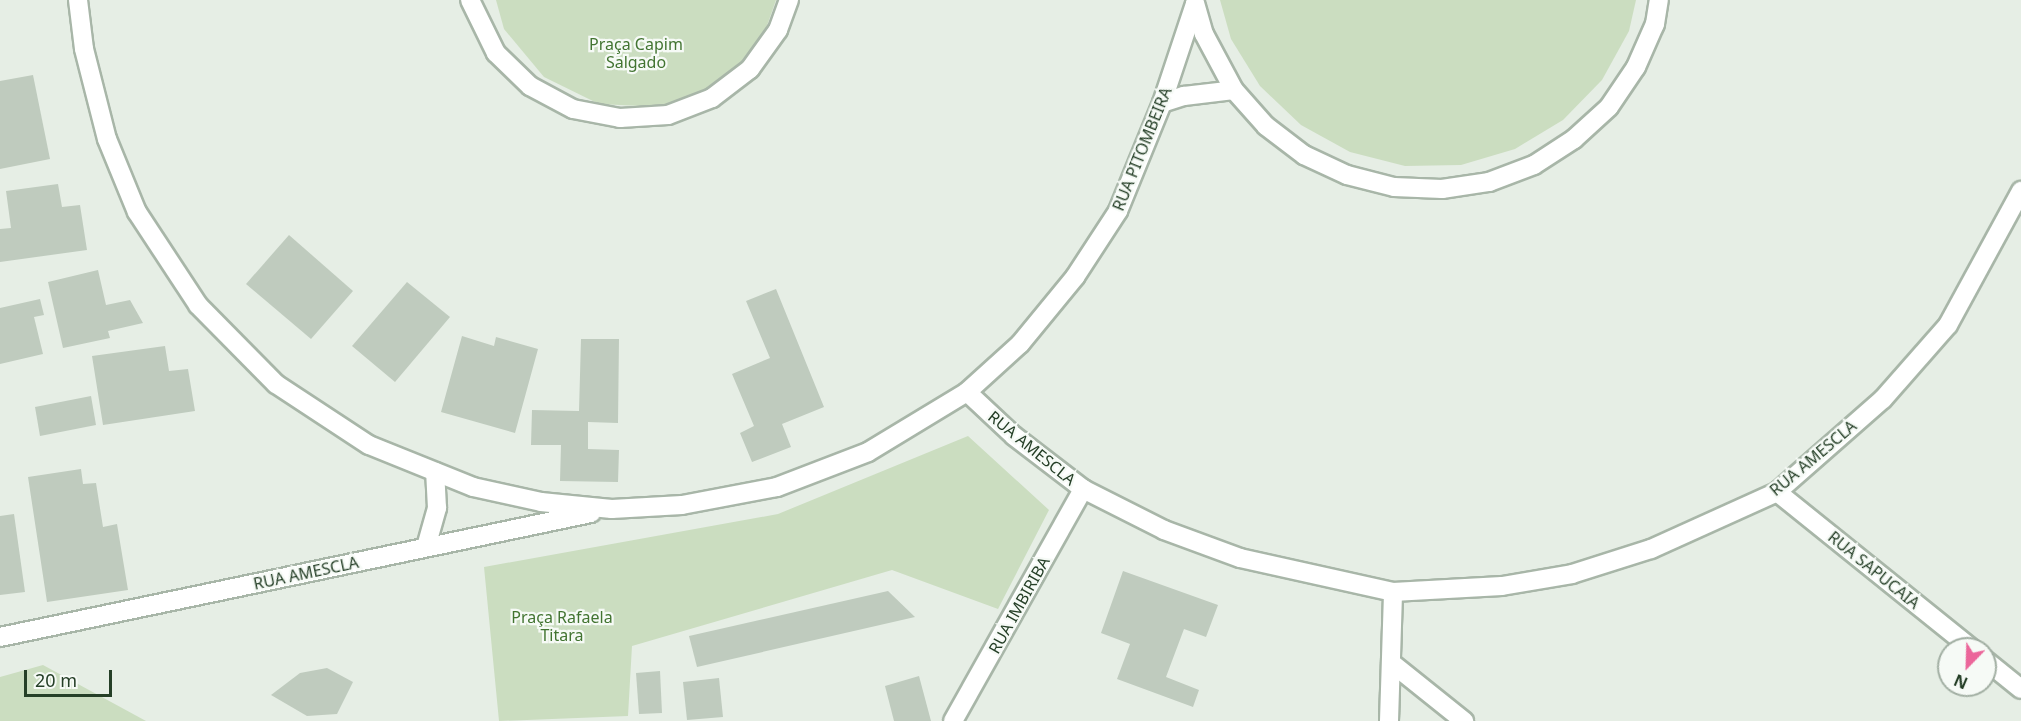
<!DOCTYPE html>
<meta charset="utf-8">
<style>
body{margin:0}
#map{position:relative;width:2021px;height:721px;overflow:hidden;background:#e6eee5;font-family:"Noto Sans",sans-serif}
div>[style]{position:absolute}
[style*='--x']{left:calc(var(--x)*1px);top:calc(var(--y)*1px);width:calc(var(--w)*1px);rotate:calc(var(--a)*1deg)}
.green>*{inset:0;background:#cbddc0}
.building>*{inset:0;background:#bfcbbe}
.roads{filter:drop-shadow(2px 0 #a8b6a8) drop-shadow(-2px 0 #a8b6a8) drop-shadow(0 2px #a8b6a8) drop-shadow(0 -2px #a8b6a8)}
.street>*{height:18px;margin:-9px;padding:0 9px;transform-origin:9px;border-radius:9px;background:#fff}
span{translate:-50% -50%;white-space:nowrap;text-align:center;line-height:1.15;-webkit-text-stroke:4.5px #f6faf6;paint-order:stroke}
.park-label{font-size:16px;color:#427431}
.street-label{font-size:16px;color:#253f27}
.north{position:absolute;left:1937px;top:637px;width:60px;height:60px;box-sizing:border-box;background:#f6faf6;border:2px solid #a2afa3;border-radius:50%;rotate:203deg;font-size:16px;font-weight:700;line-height:24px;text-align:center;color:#253f27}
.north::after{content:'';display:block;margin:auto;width:21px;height:27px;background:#eb669a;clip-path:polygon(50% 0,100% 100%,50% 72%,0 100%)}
.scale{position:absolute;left:24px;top:670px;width:88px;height:27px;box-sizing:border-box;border:3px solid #253f27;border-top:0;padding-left:8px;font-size:18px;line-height:21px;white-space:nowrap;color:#253f27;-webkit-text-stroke:4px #f6faf6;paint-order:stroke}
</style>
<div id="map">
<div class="green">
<div style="clip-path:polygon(496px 0,776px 0,762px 40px,719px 84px,661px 107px,599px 104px,544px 77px,504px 29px)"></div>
<div style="clip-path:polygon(1220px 0,1636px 0,1629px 31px,1602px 80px,1563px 120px,1515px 149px,1461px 165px,1405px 166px,1350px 152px,1301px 125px,1260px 86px,1231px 39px)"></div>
<div style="clip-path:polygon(968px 436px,1049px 510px,998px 609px,892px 570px,632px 646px,628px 716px,499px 721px,484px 567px,778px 514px)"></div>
<div style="clip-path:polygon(43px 665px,146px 721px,0 721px,0 677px)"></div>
</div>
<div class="building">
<div style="clip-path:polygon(33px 75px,50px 159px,0 169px,0 81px)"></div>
<div style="clip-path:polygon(58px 184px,62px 207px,80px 205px,87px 250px,0 262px,0 229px,11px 228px,6px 191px)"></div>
<div style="clip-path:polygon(289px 235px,353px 291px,311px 339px,246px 284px)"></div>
<div style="clip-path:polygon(98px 270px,106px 305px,130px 300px,143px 323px,108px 331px,110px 338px,63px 348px,48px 282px)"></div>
<div style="clip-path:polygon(407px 282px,450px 317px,395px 382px,352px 346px)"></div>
<div style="clip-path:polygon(776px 289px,824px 407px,782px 424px,791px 447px,752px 462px,740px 433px,754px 426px,732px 374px,770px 358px,746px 301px)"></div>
<div style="clip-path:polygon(40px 299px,44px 315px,34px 317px,43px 354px,0 364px,0 308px)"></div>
<div style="clip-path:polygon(462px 336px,494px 346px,496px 337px,538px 349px,515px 433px,441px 412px)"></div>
<div style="clip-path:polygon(581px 339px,619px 339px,618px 423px,588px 422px,588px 449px,619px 450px,618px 482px,560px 481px,561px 445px,531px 445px,532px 410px,579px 411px)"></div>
<div style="clip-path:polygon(165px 346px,169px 371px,188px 369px,195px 411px,103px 425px,92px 356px)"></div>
<div style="clip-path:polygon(91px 396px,96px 425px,40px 436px,35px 407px)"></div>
<div style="clip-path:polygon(81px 469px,83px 484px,96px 483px,103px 527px,117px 524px,128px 590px,47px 602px,28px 477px)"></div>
<div style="clip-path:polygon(14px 514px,25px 592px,0 595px,0 516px)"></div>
<div style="clip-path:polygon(1123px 571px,1218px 605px,1206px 637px,1184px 629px,1166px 677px,1199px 690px,1193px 707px,1117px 679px,1130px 644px,1101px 633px)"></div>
<div style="clip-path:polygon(888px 591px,915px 617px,697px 667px,689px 636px)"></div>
<div style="clip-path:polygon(327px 668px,353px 682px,337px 714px,307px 716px,271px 695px,300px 673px)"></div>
<div style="clip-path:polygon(660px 671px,662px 713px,639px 714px,636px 673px)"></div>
<div style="clip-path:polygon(919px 676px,931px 721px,894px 721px,885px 686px)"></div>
<div style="clip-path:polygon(719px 678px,723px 717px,687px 720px,683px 682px)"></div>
</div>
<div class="roads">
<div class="street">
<div style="--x:78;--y:0;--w:49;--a:83"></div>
<div style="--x:84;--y:49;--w:93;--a:75.7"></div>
<div style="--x:107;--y:139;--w:79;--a:67.7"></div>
<div style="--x:137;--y:212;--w:111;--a:56.7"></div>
<div style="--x:198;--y:305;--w:111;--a:45.4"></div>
<div style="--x:276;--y:384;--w:111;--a:33.3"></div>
<div style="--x:369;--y:445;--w:112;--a:22"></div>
<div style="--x:473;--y:487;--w:70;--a:12.4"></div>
<div style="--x:541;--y:502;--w:71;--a:5.6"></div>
<div style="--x:612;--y:509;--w:70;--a:-3.3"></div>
<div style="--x:682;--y:505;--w:97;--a:-10.7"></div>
<div style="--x:777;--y:487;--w:97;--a:-21"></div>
<div style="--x:868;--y:452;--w:116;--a:-31.2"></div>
<div style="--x:967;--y:392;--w:72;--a:-42.2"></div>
<div style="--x:1020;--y:344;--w:87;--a:-50.6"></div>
<div style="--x:1075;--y:277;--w:79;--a:-56.9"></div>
<div style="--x:1118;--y:211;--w:117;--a:-67.8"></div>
<div style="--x:1162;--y:103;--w:104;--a:-71.6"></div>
<div style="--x:470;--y:0;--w:59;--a:63.9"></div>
<div style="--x:496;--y:53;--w:47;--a:44.1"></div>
<div style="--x:530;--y:86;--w:49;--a:28.1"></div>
<div style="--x:573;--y:109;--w:48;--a:10.8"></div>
<div style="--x:620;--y:118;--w:48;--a:-3.6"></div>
<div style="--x:668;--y:115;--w:47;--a:-21.1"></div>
<div style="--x:712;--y:98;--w:48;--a:-37.3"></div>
<div style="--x:750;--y:69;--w:48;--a:-54.3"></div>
<div style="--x:778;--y:30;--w:32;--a:-70"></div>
<div style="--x:1195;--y:3;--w:32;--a:74"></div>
<div style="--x:1204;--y:34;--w:64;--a:61.8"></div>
<div style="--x:1234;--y:90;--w:48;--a:48.4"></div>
<div style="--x:1266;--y:126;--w:48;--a:37.3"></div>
<div style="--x:1304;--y:155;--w:47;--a:24.9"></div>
<div style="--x:1347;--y:175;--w:49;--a:14.3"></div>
<div style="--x:1394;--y:187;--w:48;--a:2.4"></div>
<div style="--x:1442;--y:189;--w:48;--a:-8.5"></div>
<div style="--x:1489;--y:182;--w:48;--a:-20.7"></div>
<div style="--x:1534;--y:165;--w:48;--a:-33"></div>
<div style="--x:1574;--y:139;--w:47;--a:-42.4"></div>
<div style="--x:1609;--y:107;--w:48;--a:-56"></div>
<div style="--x:1636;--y:67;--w:47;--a:-66.2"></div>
<div style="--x:1655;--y:24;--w:24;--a:-81"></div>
<div style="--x:1162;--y:103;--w:23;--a:-18"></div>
<div style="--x:1184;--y:96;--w:50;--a:-6.8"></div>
<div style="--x:967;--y:392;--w:64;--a:43.1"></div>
<div style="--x:1014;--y:436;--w:87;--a:37.5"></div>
<div style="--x:1083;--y:489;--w:91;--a:26.8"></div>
<div style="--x:1164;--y:530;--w:81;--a:20.2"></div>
<div style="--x:1240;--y:558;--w:157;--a:12.5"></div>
<div style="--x:1393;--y:592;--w:109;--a:-3.2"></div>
<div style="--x:1502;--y:586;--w:71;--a:-9.7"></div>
<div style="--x:1572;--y:574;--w:83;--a:-17.6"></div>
<div style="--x:1651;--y:549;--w:138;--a:-24.3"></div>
<div style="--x:1777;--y:492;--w:141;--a:-41.3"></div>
<div style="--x:1883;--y:399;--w:98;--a:-48.7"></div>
<div style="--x:1948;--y:325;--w:153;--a:-61.4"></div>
<div style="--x:1777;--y:492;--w:250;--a:38.8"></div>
<div style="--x:426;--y:547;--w:41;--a:-74.2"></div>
<div style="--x:437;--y:508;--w:36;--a:-93"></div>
<div style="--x:0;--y:637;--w:604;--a:-11.85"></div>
<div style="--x:1985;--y:660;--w:46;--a:38.9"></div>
<div style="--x:1394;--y:665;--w:90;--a:38.7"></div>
<div style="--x:953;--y:721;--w:266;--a:-60.7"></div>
<div style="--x:1389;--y:721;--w:129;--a:-88.2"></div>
</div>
</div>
<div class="park-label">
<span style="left:636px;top:53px">Praça Capim<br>Salgado</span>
<span style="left:562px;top:626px">Praça Rafaela<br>Titara</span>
</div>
<div class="street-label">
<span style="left:1142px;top:149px;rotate:-68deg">RUA PITOMBEIRA</span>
<span style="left:1032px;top:448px;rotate:39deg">RUA AMESCLA</span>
<span style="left:1813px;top:458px;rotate:-40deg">RUA AMESCLA</span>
<span style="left:1874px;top:570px;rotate:39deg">RUA SAPUCAIA</span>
<span style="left:306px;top:573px;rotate:-12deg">RUA AMESCLA</span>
<span style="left:1019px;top:605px;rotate:-61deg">RUA IMBIRIBA</span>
</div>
<div class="north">N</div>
<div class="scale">20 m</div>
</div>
